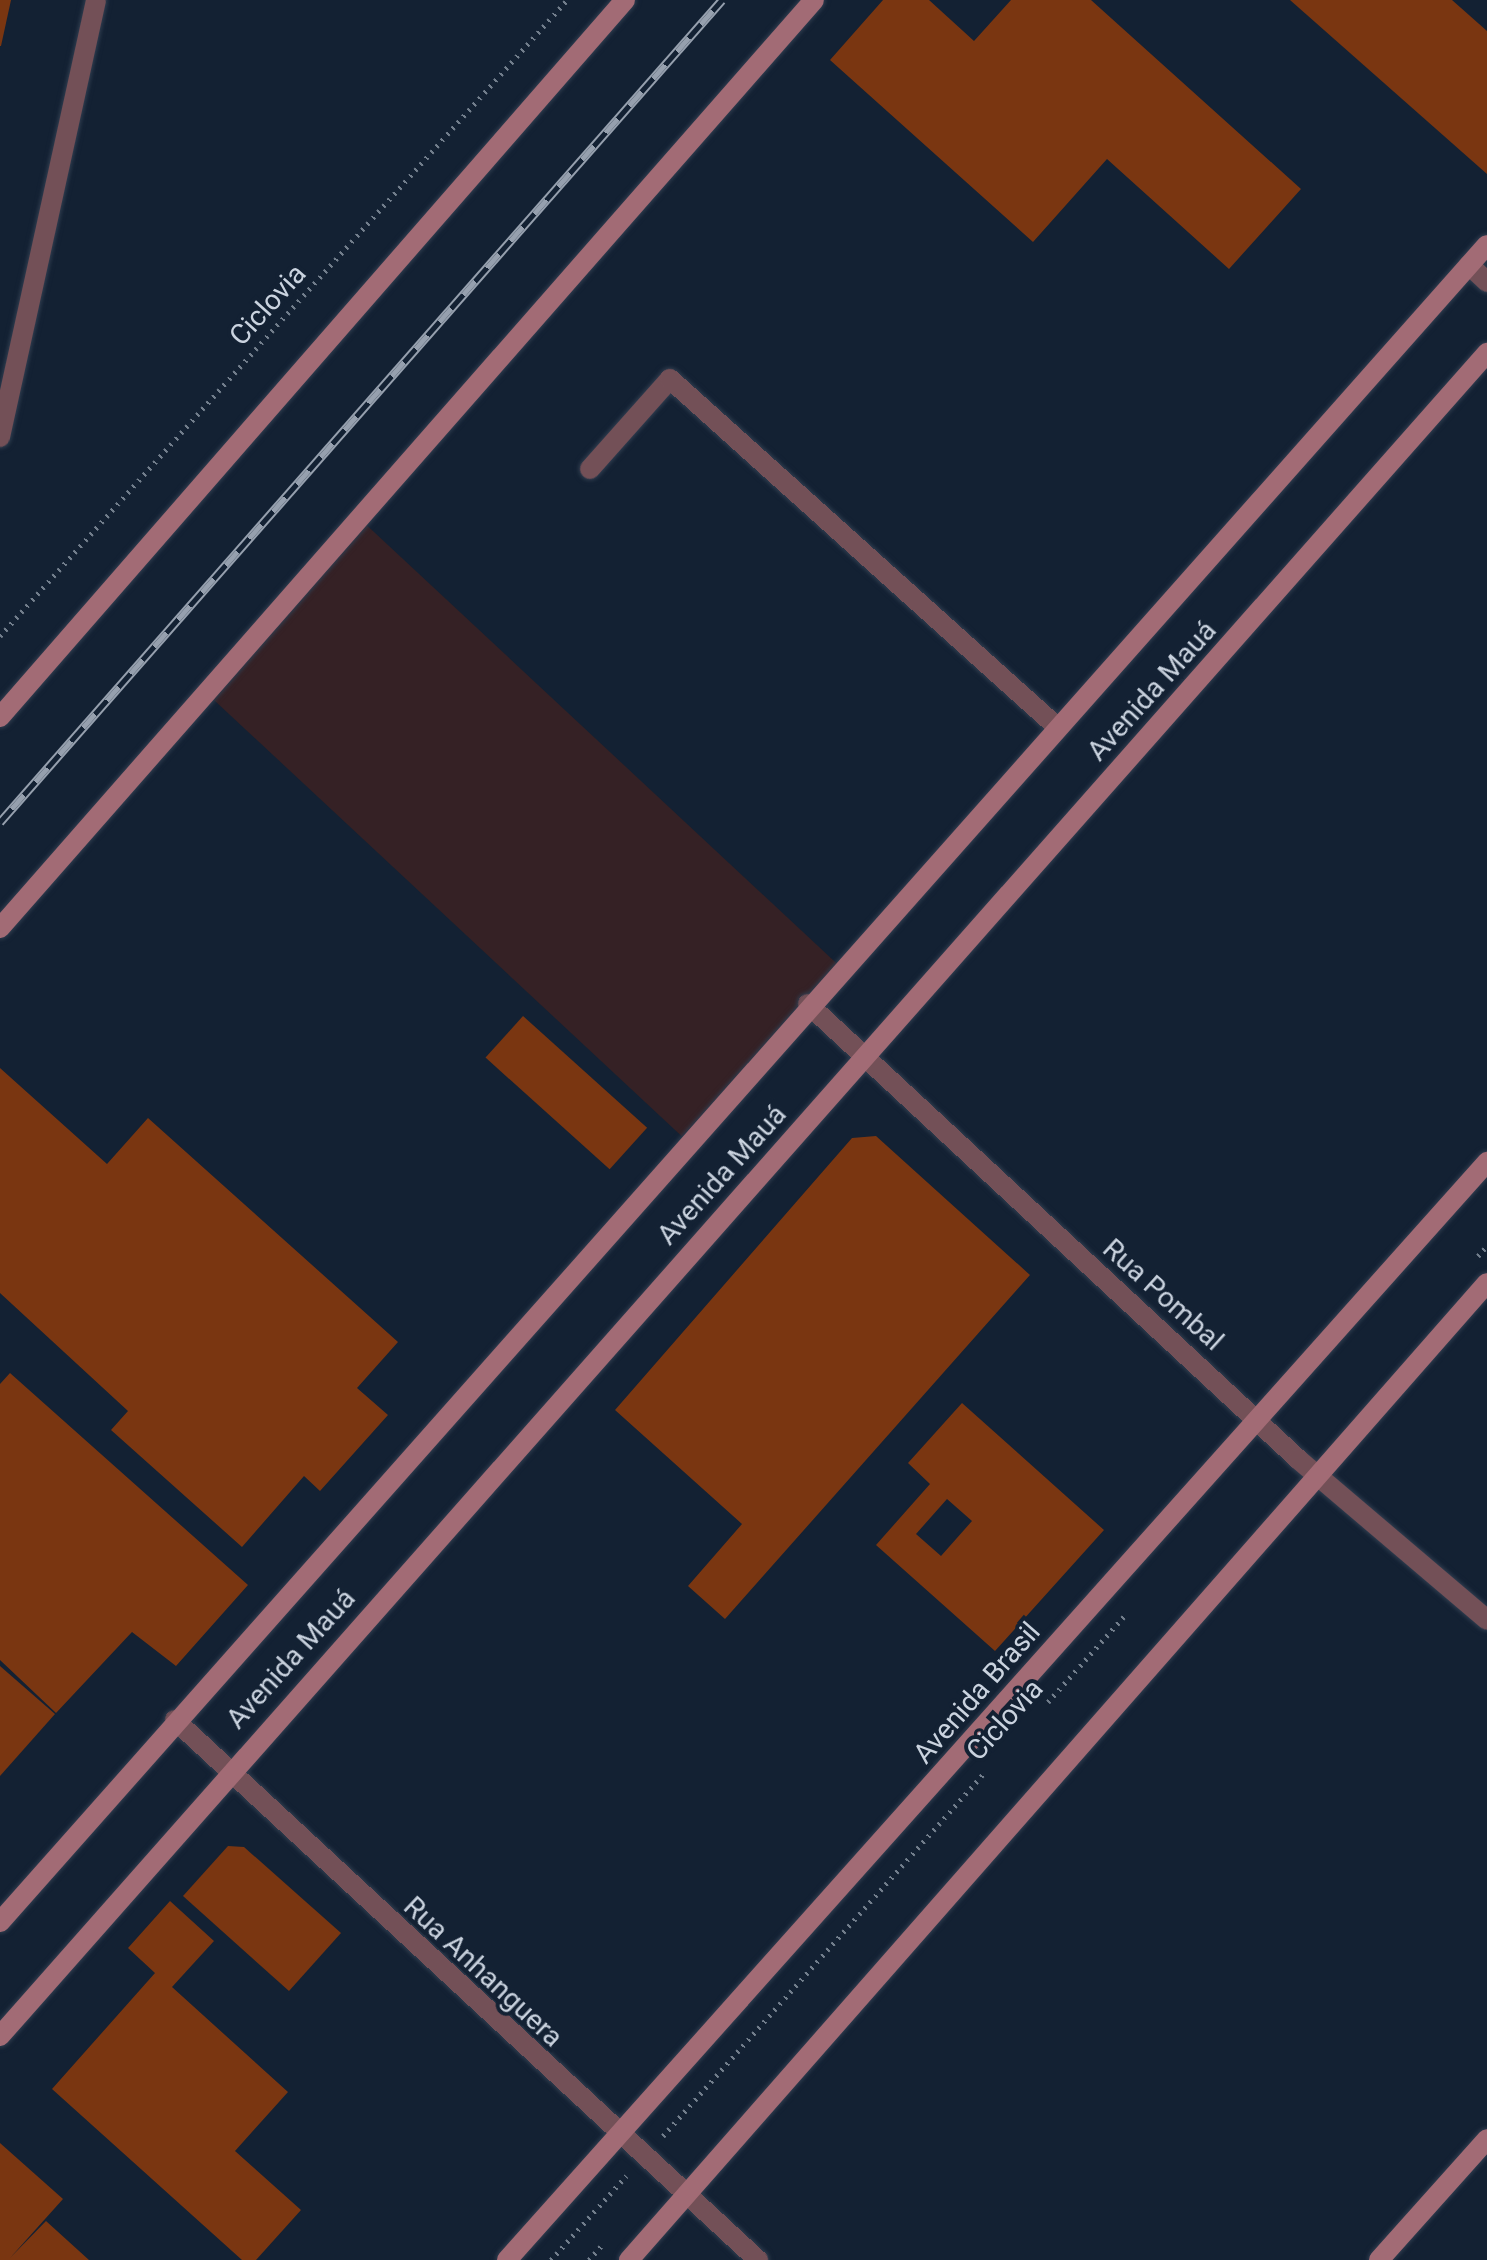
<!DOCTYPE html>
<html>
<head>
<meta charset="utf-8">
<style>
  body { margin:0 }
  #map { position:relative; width:1487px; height:2260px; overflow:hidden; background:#132133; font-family:Roboto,sans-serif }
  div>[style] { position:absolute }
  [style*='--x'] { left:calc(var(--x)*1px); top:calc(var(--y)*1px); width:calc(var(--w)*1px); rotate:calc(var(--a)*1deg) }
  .education>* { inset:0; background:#352125; transform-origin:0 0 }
  .building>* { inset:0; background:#7a3611; transform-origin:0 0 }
  .path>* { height:5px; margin-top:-2.5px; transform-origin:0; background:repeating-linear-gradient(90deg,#727e8c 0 2px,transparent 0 8px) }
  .roads { filter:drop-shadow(0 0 2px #303d4f) drop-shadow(0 0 2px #303d4f) }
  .lane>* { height:20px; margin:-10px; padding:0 10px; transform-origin:10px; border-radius:10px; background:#735057 }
  .street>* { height:20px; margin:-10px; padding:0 10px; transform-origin:10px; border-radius:10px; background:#735057 }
  .secondary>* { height:20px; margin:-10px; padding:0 10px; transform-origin:10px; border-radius:10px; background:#a26b75 }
  .rail>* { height:9px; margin-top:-4.5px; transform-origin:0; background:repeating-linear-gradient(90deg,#132133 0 18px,#96a0ae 0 36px); box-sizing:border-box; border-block:2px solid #96a0ae }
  span { translate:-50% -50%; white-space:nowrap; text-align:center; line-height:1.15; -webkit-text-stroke:8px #132133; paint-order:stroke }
  .street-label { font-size:28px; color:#cad3df }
</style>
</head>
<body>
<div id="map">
  <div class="education">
    <i style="left:359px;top:518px;width:658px;height:232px;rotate:43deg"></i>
  </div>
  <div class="building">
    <i style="clip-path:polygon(0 0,11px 0,1px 46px,0 46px)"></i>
    <i style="clip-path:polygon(883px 0,929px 0,974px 41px,1011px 0,1091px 0,1301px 189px,1229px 269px,1107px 159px,1033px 242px,830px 60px)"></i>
    <i style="clip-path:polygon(1290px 0,1452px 0,1487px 31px,1487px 174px)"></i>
    <i style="left:523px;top:1016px;width:167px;height:56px;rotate:42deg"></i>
    <i style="clip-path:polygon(0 1068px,107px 1164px,148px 1118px,398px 1342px,357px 1388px,388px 1415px,320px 1491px,304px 1476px,242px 1547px,111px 1430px,128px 1411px,0 1293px)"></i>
    <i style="clip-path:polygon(876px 1136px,1030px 1275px,725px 1619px,688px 1586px,742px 1524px,615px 1410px,852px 1138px)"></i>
    <i style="clip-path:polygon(10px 1373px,248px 1585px,176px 1666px,132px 1632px,56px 1713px,0 1660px,0 1384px)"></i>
    <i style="clip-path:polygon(evenodd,962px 1403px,1104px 1530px,995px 1651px,876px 1545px,930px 1484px,908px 1463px,962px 1403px,947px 1499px,972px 1521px,941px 1556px,916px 1534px,947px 1499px)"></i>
    <i style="clip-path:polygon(0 1666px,55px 1714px,0 1776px)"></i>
    <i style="clip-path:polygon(228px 1846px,244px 1847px,341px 1933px,289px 1991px,183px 1896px)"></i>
    <i style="clip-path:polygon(170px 1901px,214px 1941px,172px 1987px,288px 2092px,235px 2151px,301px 2210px,256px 2260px,242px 2260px,52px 2089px,155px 1973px,128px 1948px)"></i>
    <i style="clip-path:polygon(0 2143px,63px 2199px,10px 2258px,46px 2221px,89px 2260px,0 2260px)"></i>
  </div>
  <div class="path">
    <i style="--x:0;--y:636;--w:852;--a:-48.28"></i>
    <i style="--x:1478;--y:1256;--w:13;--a:-48"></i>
    <i style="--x:1048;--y:1702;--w:118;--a:-48.4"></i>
    <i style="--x:663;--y:2136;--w:486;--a:-48.5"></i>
    <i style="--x:551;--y:2260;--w:113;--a:-48.2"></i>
    <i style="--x:589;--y:2260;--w:23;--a:-49"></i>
  </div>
  <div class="roads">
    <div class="lane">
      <i style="--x:0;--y:437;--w:447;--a:-77.6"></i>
      <i style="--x:590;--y:469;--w:120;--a:-48.4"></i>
      <i style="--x:670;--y:379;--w:520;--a:41.96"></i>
    </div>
    <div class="street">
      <i style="--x:1469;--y:265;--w:25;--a:43"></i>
      <i style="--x:808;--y:1004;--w:669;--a:42.88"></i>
      <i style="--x:1298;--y:1459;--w:248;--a:40.4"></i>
      <i style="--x:175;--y:1720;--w:795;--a:42.81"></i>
    </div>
    <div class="secondary">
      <i style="--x:0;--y:717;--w:951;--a:-48.92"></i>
      <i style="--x:0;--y:928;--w:1234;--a:-48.74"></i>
      <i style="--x:0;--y:1922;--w:2241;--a:-48.44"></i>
      <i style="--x:0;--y:2036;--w:2246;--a:-48.54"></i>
      <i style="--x:507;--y:2260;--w:1472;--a:-48.25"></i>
      <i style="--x:629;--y:2260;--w:1300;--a:-48.71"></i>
      <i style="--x:1379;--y:2260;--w:162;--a:-48.2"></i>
    </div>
  </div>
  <div class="rail">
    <i style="--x:0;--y:822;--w:1094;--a:-48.71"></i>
  </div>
  <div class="street-label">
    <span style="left:268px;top:305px;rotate:-48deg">Ciclovia</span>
    <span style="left:1152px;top:691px;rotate:-48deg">Avenida Mauá</span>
    <span style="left:722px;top:1175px;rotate:-48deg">Avenida Mauá</span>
    <span style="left:1163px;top:1295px;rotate:42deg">Rua Pombal</span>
    <span style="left:291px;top:1659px;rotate:-48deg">Avenida Mauá</span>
    <span style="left:977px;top:1693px;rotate:-49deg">Avenida Brasil</span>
    <span style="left:1005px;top:1720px;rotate:-48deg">Ciclovia</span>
    <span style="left:483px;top:1972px;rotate:43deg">Rua Anhanguera</span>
  </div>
</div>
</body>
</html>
